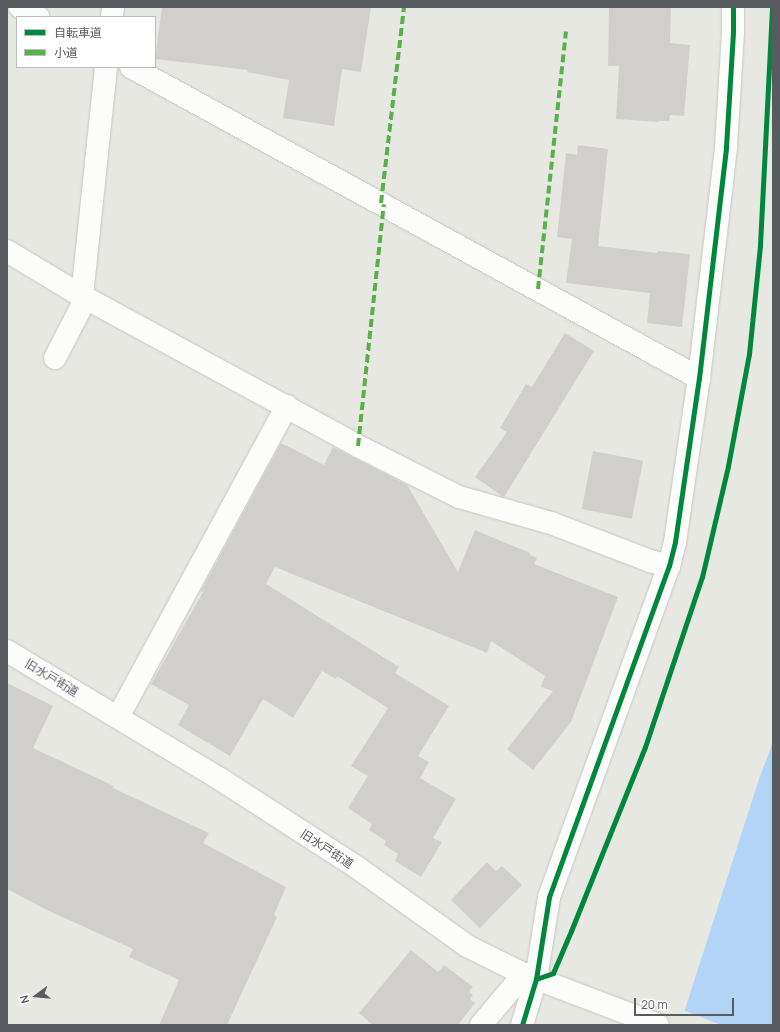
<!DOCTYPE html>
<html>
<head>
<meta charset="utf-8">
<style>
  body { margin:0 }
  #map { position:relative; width:780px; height:1032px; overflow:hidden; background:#e8e8e2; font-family:Manrope,"Noto Sans JP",sans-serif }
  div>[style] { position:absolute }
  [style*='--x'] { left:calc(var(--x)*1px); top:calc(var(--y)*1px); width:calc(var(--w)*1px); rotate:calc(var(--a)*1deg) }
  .water>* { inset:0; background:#b2d4f6 }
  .pier>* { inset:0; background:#e8e8e2 }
  .building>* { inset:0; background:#d0cfcc; transform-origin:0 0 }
  .roads { filter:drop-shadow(0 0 1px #c5c6c4) drop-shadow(0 0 1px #c5c6c4) }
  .minor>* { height:22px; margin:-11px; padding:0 11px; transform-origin:11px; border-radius:11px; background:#fcfcfb }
  .quiet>* { height:4px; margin-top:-2px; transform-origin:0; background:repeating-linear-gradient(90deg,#58b04a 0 8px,transparent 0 12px) }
  .cycleway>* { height:5px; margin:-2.5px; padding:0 2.5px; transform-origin:2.5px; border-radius:2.5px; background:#00873e }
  span { translate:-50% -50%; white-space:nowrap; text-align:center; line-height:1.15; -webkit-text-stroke:3px #fff; paint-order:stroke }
  .street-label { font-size:12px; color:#585b60 }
  .frame { position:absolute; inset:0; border:8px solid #585b60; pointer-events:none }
  .legend { position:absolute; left:16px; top:16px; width:140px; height:52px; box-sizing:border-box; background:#fff; border:1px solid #bcbdbf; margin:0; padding:5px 7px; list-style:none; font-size:12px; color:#585b60 }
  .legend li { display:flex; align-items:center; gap:8px; height:20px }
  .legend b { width:20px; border:1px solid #bcbdbf }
  .north { position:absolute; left:16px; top:976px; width:40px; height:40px; -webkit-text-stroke:3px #fff; paint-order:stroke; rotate:254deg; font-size:11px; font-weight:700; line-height:16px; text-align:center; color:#585b60 }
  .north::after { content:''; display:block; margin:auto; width:14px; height:18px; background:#585b60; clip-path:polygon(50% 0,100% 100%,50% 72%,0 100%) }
  .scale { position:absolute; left:634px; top:998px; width:100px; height:18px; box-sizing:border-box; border:2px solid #585b60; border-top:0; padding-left:5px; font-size:12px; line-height:14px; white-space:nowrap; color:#585b60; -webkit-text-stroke:3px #fff; paint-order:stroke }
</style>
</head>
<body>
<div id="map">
  <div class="water">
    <i style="clip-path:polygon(773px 742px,773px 1025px,680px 1025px,759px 779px)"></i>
  </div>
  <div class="pier">
    <i style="clip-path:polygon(683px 1010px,721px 1025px,678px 1025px)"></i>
  </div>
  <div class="building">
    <i style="clip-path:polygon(162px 7px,371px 7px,361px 72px,342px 69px,334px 126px,283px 118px,289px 80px,247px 72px,248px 70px,155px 59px)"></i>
    <i style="clip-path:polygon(609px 7px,671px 7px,670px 43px,690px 45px,684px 116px,670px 115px,669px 121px,659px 121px,659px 122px,616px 119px,619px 66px,608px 66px)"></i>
    <i style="clip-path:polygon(578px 145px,608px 149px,598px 246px,658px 253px,658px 251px,690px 254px,682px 327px,647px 323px,650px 293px,566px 283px,572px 239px,557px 237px,566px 153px,577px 155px)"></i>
    <i style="clip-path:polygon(565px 333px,594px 351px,504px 497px,502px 496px,475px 477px,507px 432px,500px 428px,526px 384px,532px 387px)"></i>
    <i style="clip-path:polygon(281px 443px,324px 465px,333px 447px,407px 485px,458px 572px,475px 530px,530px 553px,530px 555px,537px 558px,534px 564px,618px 597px,571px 722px,533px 770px,507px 749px,553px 691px,541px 687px,545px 676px,491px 641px,487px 653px,275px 567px,266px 584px,399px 667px,395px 673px,449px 706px,418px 756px,429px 762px,420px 778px,456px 799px,433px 838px,442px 842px,421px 877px,395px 861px,398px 854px,384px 845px,386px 841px,369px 830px,372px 824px,348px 808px,368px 776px,351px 766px,388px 708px,337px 676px,336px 679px,322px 671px,293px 718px,263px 699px,230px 756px,178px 725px,189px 705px,151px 684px,203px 592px,201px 591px)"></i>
    <i style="left:593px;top:451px;width:51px;height:59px;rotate:11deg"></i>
    <i style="clip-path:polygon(7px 683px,53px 706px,33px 748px,114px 786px,113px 788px,209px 833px,203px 843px,286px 887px,274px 915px,277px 917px,227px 1025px,159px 1025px,179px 980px,129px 957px,133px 949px,49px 911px,7px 889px)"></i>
    <i style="clip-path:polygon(487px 862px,496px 871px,502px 866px,522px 885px,480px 928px,451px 900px)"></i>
    <i style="clip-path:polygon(411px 950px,438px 972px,444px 965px,473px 987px,469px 992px,473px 995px,470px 999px,475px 1003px,458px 1025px,373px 1025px,359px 1013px)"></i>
  </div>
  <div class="roads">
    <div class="minor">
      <i style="--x:20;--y:7;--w:21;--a:29"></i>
      <i style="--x:112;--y:17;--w:10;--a:-84"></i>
      <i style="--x:131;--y:67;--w:648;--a:28.7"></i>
      <i style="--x:7;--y:251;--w:87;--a:31"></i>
      <i style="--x:82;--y:296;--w:314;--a:28.5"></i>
      <i style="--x:358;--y:446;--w:113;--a:26.8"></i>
      <i style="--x:459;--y:497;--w:96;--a:15.8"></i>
      <i style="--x:551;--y:523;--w:106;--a:21"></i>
      <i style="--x:650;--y:561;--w:20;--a:15"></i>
      <i style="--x:82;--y:296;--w:230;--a:-84"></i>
      <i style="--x:55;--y:358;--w:68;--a:-62.7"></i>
      <i style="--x:7;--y:651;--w:249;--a:31"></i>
      <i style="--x:220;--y:779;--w:161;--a:32.8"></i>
      <i style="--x:355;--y:866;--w:138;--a:35.5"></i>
      <i style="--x:467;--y:946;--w:64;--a:26.2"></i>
      <i style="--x:524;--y:974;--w:143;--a:20.8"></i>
      <i style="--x:118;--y:717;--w:354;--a:-61.5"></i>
      <i style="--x:481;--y:1025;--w:67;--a:-49.9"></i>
      <i style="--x:522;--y:1025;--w:48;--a:-73.1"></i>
      <i style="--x:536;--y:979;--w:83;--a:-81"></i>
      <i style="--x:549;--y:897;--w:352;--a:-70.1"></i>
      <i style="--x:669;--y:566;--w:25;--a:-76"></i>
      <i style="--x:675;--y:542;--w:166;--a:-81.7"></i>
      <i style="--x:699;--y:378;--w:233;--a:-83.3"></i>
      <i style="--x:726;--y:147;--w:115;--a:-86.5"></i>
      <i style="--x:733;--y:32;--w:25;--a:-90"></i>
    </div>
  </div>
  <div class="quiet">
    <i style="--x:381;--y:203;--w:197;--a:-83.3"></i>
    <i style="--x:538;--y:289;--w:259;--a:-83.8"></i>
    <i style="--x:358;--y:446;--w:243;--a:-83.9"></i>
  </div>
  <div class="cycleway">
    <i style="--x:536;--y:979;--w:18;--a:-19"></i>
    <i style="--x:553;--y:973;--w:46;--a:-66.8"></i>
    <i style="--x:571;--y:931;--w:198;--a:-68.1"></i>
    <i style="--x:645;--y:747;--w:179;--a:-71.5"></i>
    <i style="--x:702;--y:577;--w:114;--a:-76.8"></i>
    <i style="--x:728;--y:466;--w:114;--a:-79.4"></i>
    <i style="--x:749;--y:354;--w:110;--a:-84.2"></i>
    <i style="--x:760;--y:245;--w:238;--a:-87.1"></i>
    <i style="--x:522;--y:1025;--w:48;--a:-73.1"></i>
    <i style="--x:536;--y:979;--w:83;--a:-81"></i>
    <i style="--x:549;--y:897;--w:352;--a:-70.1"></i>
    <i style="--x:669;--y:566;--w:25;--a:-76"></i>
    <i style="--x:675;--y:542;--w:166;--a:-81.7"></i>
    <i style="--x:699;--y:378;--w:233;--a:-83.3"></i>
    <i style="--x:726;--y:147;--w:115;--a:-86.5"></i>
    <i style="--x:733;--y:32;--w:25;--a:-90"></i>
  </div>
  <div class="street-label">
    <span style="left:52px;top:678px;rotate:31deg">旧水戸街道</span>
    <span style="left:327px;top:849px;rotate:33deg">旧水戸街道</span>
  </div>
  <div class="frame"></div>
  <ul class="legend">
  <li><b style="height:5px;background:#00873e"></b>自転車道</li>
  <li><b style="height:5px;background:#58b04a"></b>小道</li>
  </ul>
  <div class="north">N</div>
  <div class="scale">20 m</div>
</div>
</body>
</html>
